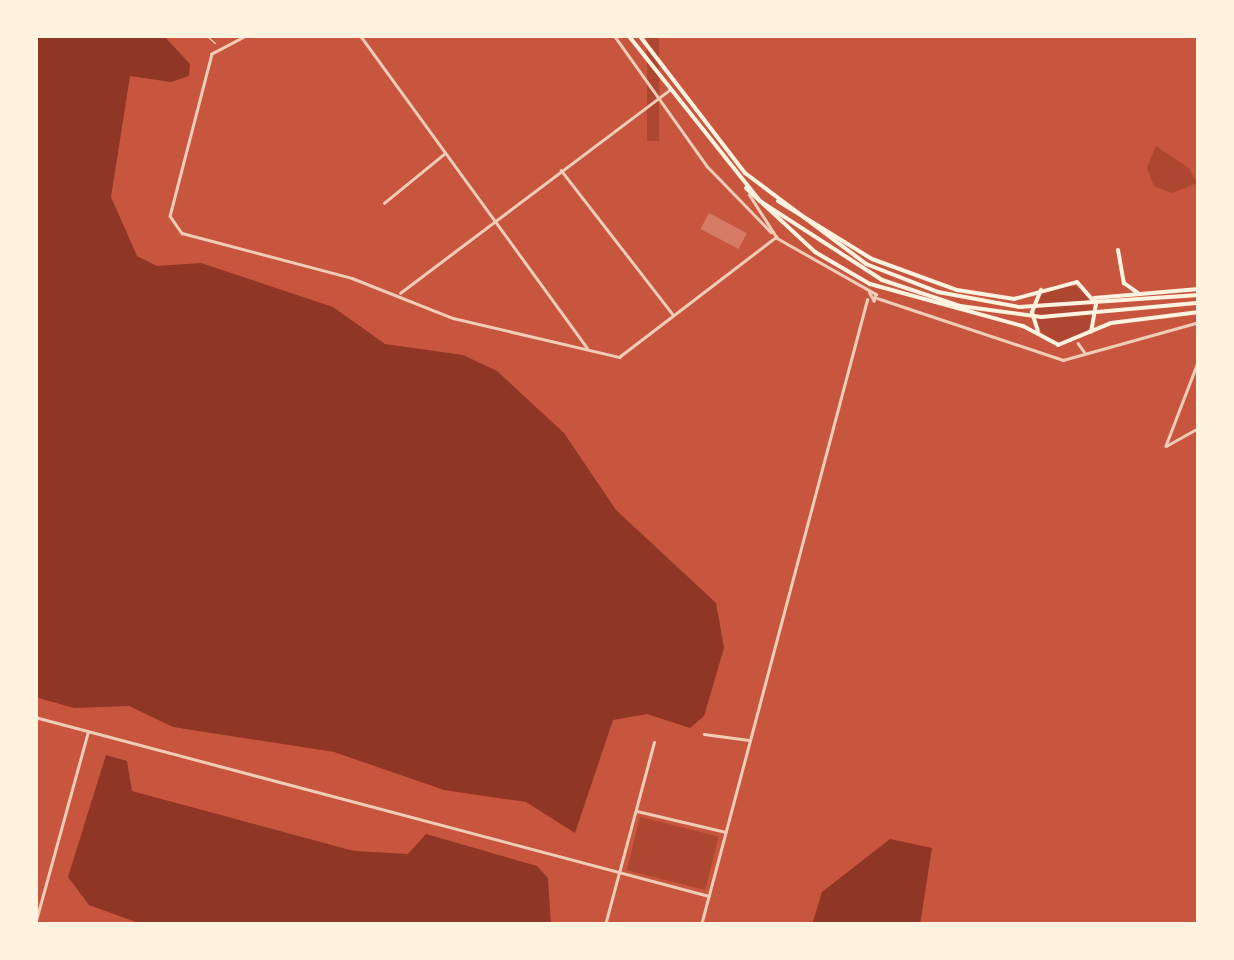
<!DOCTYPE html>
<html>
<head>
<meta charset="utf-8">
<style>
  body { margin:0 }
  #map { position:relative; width:1234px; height:960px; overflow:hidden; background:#c8553d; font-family:"Fira Sans",sans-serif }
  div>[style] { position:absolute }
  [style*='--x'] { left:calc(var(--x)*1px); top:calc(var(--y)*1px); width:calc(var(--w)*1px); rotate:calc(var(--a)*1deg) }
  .green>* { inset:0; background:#ae4732; transform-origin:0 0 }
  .round { border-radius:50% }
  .water>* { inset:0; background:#8f3625 }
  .building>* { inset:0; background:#d67c66; transform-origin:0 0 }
  .path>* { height:1px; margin:-0.5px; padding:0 0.5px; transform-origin:0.5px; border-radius:0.5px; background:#fff3e0 }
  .minor>* { height:2.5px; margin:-1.25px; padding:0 1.25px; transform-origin:1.25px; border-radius:1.25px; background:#f1ccb7 }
  .tertiary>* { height:2.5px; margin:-1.25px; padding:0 1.25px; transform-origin:1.25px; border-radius:1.25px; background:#f1ccb7 }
  .trunk>* { height:4px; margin:-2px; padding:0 2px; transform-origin:2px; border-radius:2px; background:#fff3e0 }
  span { translate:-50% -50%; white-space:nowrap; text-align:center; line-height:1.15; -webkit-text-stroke:9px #fff3e0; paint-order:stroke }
  .frame { position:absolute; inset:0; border:38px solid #fff3e0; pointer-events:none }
</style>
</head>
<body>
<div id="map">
  <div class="green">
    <i style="left:647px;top:35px;width:12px;height:106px"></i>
    <i style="clip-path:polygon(1156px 146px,1189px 168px,1197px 183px,1172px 193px,1154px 186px,1147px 168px)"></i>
    <i class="round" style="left:1035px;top:284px;width:58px;height:58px"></i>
    <i style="left:640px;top:817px;width:81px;height:55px;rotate:14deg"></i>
  </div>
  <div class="water">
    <i style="clip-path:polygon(35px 35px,163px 35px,190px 64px,189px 76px,171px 82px,130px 76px,111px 197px,137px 256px,157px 266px,201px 263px,333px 307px,385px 344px,463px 355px,497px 371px,564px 433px,616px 510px,716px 603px,724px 648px,704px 716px,690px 728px,647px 714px,613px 720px,575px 833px,526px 802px,444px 790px,334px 752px,173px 727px,129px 706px,74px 708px,35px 697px)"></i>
    <i style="clip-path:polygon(106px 755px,127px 761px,132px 791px,354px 851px,408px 854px,426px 834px,537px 866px,548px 878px,551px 925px,144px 925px,89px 905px,68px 877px)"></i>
    <i style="clip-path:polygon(890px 839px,932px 848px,920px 925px,812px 925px,822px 892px)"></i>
  </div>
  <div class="building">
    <i style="left:709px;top:213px;width:43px;height:18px;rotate:28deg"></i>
  </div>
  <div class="path">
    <i style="--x:206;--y:35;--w:12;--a:42"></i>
  </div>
  <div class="minor">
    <i style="--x:248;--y:35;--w:41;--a:152.2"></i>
    <i style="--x:212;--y:54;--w:167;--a:104.5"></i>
    <i style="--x:170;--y:216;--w:21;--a:55"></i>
    <i style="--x:182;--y:233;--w:176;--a:14.8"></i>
    <i style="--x:352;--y:278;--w:109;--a:21.6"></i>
    <i style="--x:453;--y:318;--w:171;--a:13.2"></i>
    <i style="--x:619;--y:357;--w:198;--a:-37.4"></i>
    <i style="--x:776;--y:237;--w:50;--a:-122.7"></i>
    <i style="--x:360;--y:35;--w:386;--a:54"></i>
    <i style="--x:614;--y:35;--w:161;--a:54.6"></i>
    <i style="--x:707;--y:166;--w:92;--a:45.9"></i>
    <i style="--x:561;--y:170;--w:181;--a:52.2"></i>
    <i style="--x:384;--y:203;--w:77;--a:-39.2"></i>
    <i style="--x:777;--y:238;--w:114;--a:29.5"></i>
    <i style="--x:876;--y:294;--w:7;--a:106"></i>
    <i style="--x:874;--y:301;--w:9;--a:-122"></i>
    <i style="--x:400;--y:293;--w:337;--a:-37"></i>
    <i style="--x:877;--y:298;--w:196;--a:18.4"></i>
    <i style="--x:1063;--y:360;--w:141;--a:-15.6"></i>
    <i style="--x:1198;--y:324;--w:26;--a:88"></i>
    <i style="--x:1078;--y:343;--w:12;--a:55"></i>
    <i style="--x:1199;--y:360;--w:92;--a:111"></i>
    <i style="--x:1166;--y:446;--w:38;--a:-29"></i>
    <i style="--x:35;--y:717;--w:697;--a:14.87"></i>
    <i style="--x:704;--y:734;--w:45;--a:7.6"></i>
    <i style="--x:637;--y:811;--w:91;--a:13.3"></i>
    <i style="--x:35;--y:924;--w:199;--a:-74.6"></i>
    <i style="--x:605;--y:925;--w:189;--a:-75"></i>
  </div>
  <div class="tertiary">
    <i style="--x:701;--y:925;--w:647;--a:-75.13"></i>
  </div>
  <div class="trunk">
    <i style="--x:628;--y:35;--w:212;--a:51.5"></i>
    <i style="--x:760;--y:201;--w:145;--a:32.9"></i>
    <i style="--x:882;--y:280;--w:82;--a:18.4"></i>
    <i style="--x:960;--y:306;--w:82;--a:7.7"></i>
    <i style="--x:1041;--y:317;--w:159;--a:-5.1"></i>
    <i style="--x:639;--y:35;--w:174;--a:52.5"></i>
    <i style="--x:745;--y:173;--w:151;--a:36.9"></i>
    <i style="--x:866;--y:264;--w:77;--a:21.3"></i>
    <i style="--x:938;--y:292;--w:82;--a:10.5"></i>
    <i style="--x:1019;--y:307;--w:180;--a:-3.8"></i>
    <i style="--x:746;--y:188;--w:94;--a:42.8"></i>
    <i style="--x:815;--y:252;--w:64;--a:30.2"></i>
    <i style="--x:870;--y:284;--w:159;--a:15.4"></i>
    <i style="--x:1023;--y:326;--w:40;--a:28"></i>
    <i style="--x:1058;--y:345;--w:57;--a:-22.5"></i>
    <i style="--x:1111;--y:323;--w:89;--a:-7.1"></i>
    <i style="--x:778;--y:201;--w:110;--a:31.7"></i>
    <i style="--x:872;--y:259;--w:90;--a:20"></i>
    <i style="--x:957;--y:290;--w:58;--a:9"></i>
    <i style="--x:1014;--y:299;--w:65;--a:-15.1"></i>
    <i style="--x:1077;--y:282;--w:29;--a:49"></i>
    <i style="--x:1096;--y:304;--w:28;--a:100"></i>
    <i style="--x:1118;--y:250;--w:34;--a:80"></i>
    <i style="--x:1124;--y:283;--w:17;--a:36"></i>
    <i style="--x:1094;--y:298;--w:105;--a:-4.9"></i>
    <i style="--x:1038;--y:331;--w:20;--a:-108"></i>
    <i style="--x:1032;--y:312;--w:24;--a:-68"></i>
  </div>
  <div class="frame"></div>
</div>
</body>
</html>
